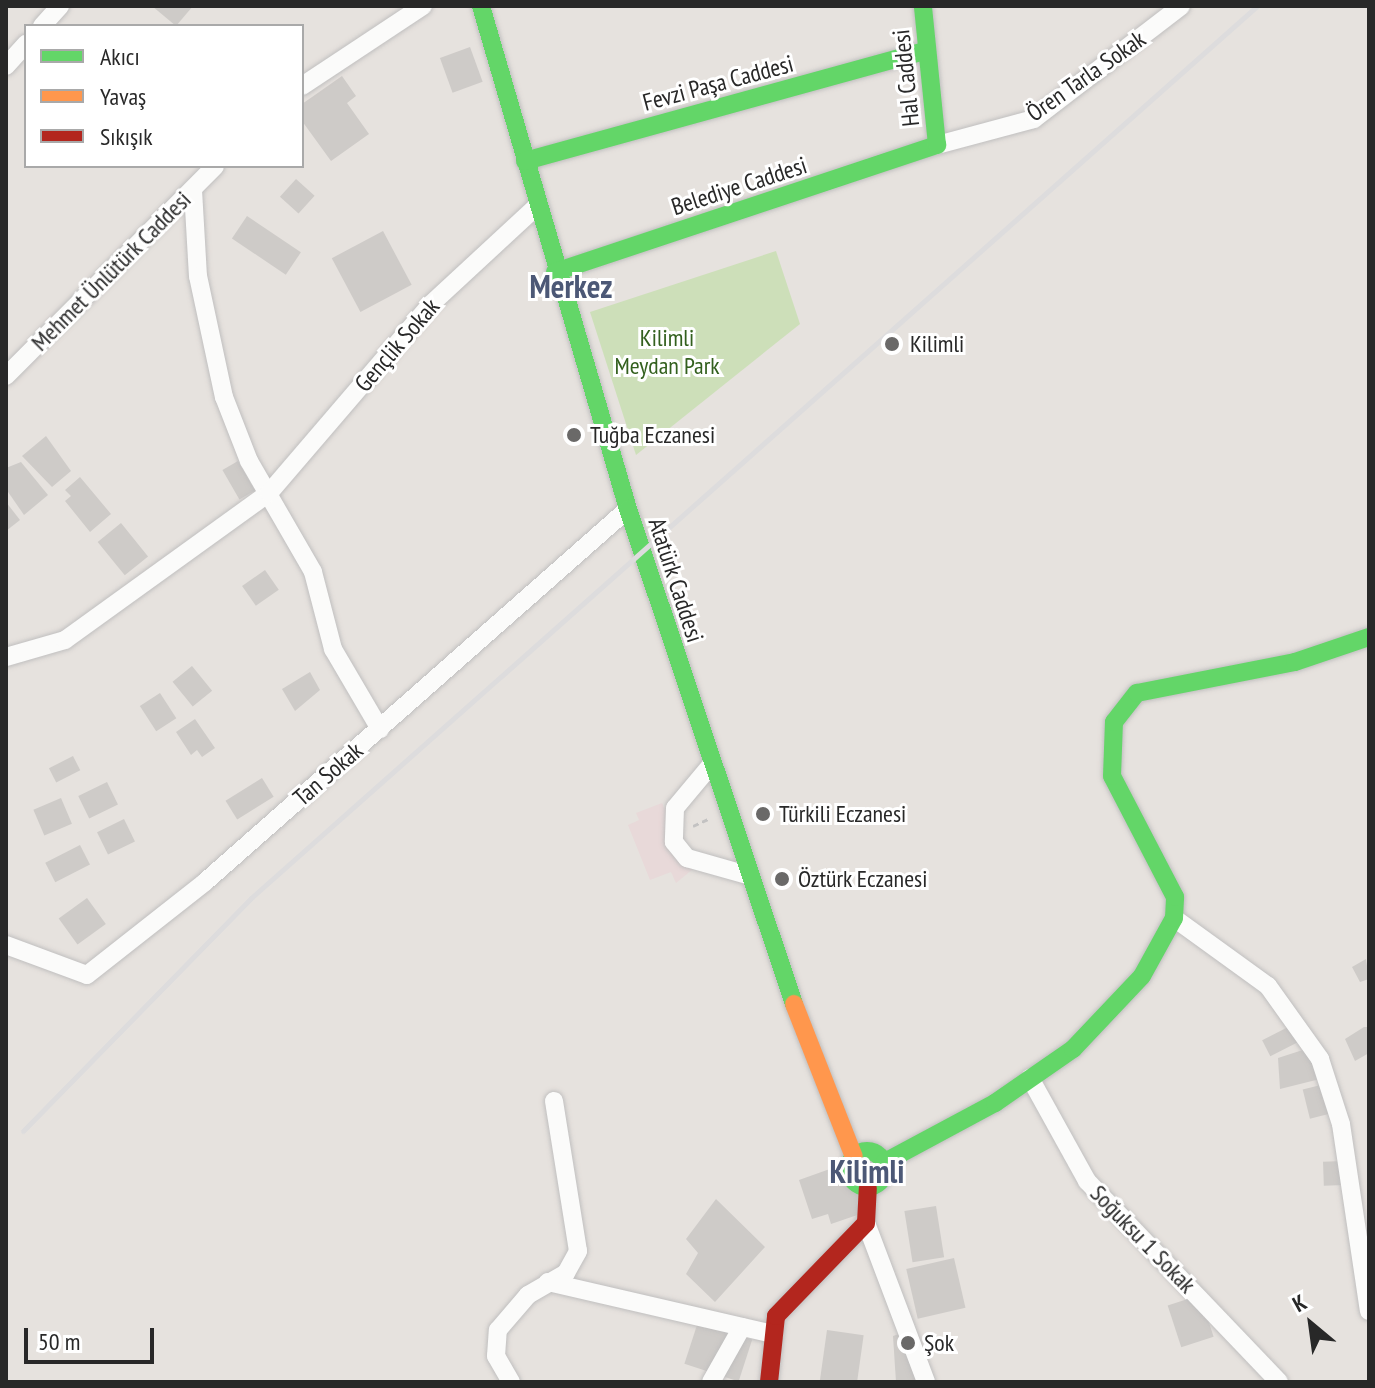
<!DOCTYPE html>
<html>
<head>
<meta charset="utf-8">
<style>
  body { margin:0 }
  #map { position:relative; width:1375px; height:1388px; overflow:hidden; background:#e6e2de; font-family:"PT Sans Narrow",sans-serif }
  div>[style] { position:absolute }
  [style*='--x'] { left:calc(var(--x)*1px); top:calc(var(--y)*1px); width:calc(var(--w)*1px); rotate:calc(var(--a)*1deg) }
  .medical>* { inset:0; background:#e8d9d9 }
  .green>* { inset:0; background:#cddfb9 }
  .building>* { inset:0; background:#cecbc8; transform-origin:0 0 }
  .path>* { height:3px; margin-top:-1.5px; transform-origin:0; background:repeating-linear-gradient(90deg,#c3c2c2 0 6px,transparent 0 10px) }
  .roads { filter:drop-shadow(0 0 2px #c0bfbf) drop-shadow(0 0 2px #c0bfbf) }
  .street>* { height:18px; margin:-9px; padding:0 9px; transform-origin:9px; border-radius:9px; background:#fbfbfa }
  .fast>* { height:18px; margin:-9px; padding:0 9px; transform-origin:9px; border-radius:9px; background:#63d668 }
  .fast>.ring { margin:-9px; padding:0; box-sizing:content-box; background:none; border:18px solid #63d668; border-radius:50% }
  .slow>* { height:18px; margin:-9px; padding:0 9px; transform-origin:9px; border-radius:9px; background:#ff974d }
  .jam>* { height:18px; margin:-9px; padding:0 9px; transform-origin:9px; border-radius:9px; background:#b3261e }
  .rail>* { height:5px; margin:-2.5px; padding:0 2.5px; transform-origin:2.5px; border-radius:2.5px; background:#dddcdd }
  .dots>* { width:22px; height:22px; translate:-50% -50%; box-sizing:border-box; border:4px solid #fff; border-radius:50% }
  span { translate:-50% -50%; white-space:nowrap; text-align:center; line-height:1.15; -webkit-text-stroke:6px #fff; paint-order:stroke }
  .street-label { font-size:24px; color:#282828 }
  .park-label { font-size:24px; color:#33601e }
  .poi-label { font-size:24px; color:#282828 }
  .left { translate:0 -50%; text-align:left }
  .district-label { font-size:32px; color:#4c5876; font-weight:700 }
  .frame { position:absolute; inset:0; border:8px solid #282828; pointer-events:none }
  .legend { position:absolute; left:24px; top:24px; width:280px; height:144px; box-sizing:border-box; background:#fff; border:2px solid #a9a9a9; margin:0; padding:10px 14px; list-style:none; font-size:24px; color:#282828 }
  .legend li { display:flex; align-items:center; gap:16px; height:40px }
  .legend b { width:40px; border:2px solid #a9a9a9 }
  .north { position:absolute; left:1271px; top:1284px; width:80px; height:80px; -webkit-text-stroke:6px #fff; paint-order:stroke; rotate:331deg; font-size:22px; font-weight:700; line-height:32px; text-align:center; color:#282828 }
  .north::after { content:''; display:block; margin:auto; width:28px; height:36px; background:#282828; clip-path:polygon(50% 0,100% 100%,50% 72%,0 100%) }
  .scale { position:absolute; left:24px; top:1328px; width:130px; height:36px; box-sizing:border-box; border:4px solid #282828; border-top:0; padding-left:10px; font-size:24px; line-height:28px; white-space:nowrap; color:#282828; -webkit-text-stroke:6px #fff; paint-order:stroke }
</style>
</head>
<body>
<div id="map">
  <div class="medical">
    <i style="clip-path:polygon(662px 803px,693px 869px,676px 883px,671px 872px,650px 880px,628px 825px,639px 820px,636px 813px)"></i>
  </div>
  <div class="green">
    <i style="clip-path:polygon(776px 251px,800px 324px,636px 455px,590px 312px)"></i>
  </div>
  <div class="building">
    <i style="clip-path:polygon(152px 6px,193px 6px,176px 26px)"></i>
    <i style="left:470px;top:47px;width:37px;height:32px;rotate:70deg"></i>
    <i style="clip-path:polygon(342px 76px,356px 96px,347px 103px,369px 134px,331px 161px,302px 121px,302px 104px)"></i>
    <i style="left:296px;top:179px;width:25px;height:24px;rotate:42deg"></i>
    <i style="left:247px;top:216px;width:65px;height:27px;rotate:34deg"></i>
    <i style="left:383px;top:231px;width:61px;height:58px;rotate:62deg"></i>
    <i style="clip-path:polygon(46px 436px,71px 471px,52px 487px,22px 456px)"></i>
    <i style="left:238px;top:461px;width:34px;height:18px;rotate:60deg"></i>
    <i style="clip-path:polygon(21px 462px,48px 495px,24px 515px,6px 489px,6px 468px)"></i>
    <i style="clip-path:polygon(80px 477px,111px 514px,90px 532px,65px 501px,71px 496px,65px 490px)"></i>
    <i style="clip-path:polygon(6px 502px,20px 520px,6px 531px)"></i>
    <i style="left:121px;top:523px;width:43px;height:30px;rotate:51deg"></i>
    <i style="left:265px;top:570px;width:24px;height:28px;rotate:55deg"></i>
    <i style="left:192px;top:666px;width:32px;height:25px;rotate:51deg"></i>
    <i style="clip-path:polygon(310px 672px,320px 690px,295px 711px,282px 689px)"></i>
    <i style="left:160px;top:693px;width:30px;height:24px;rotate:57deg"></i>
    <i style="clip-path:polygon(195px 719px,215px 748px,202px 757px,197px 750px,191px 755px,176px 732px)"></i>
    <i style="left:73px;top:756px;width:16px;height:27px;rotate:63deg"></i>
    <i style="left:262px;top:778px;width:22px;height:43px;rotate:58deg"></i>
    <i style="left:107px;top:782px;width:25px;height:32px;rotate:64deg"></i>
    <i style="left:61px;top:798px;width:28px;height:30px;rotate:67deg"></i>
    <i style="left:124px;top:819px;width:25px;height:30px;rotate:64deg"></i>
    <i style="left:80px;top:845px;width:22px;height:39px;rotate:63deg"></i>
    <i style="left:87px;top:898px;width:32px;height:35px;rotate:54deg"></i>
    <i style="clip-path:polygon(1366px 959px,1369px 979px,1360px 982px,1352px 967px)"></i>
    <i style="left:1296px;top:1023px;width:18px;height:38px;rotate:63deg"></i>
    <i style="clip-path:polygon(1364px 1027px,1369px 1027px,1369px 1053px,1355px 1061px,1345px 1039px)"></i>
    <i style="clip-path:polygon(1312px 1047px,1324px 1078px,1280px 1089px,1278px 1058px)"></i>
    <i style="left:1325px;top:1084px;width:30px;height:23px;rotate:76deg"></i>
    <i style="clip-path:polygon(855px 1160px,872px 1210px,831px 1224px,828px 1214px,812px 1219px,799px 1180px)"></i>
    <i style="left:1344px;top:1161px;width:24px;height:21px;rotate:88deg"></i>
    <i style="clip-path:polygon(716px 1199px,765px 1247px,715px 1302px,686px 1274px,698px 1253px,686px 1239px)"></i>
    <i style="left:936px;top:1206px;width:52px;height:32px;rotate:81deg"></i>
    <i style="left:954px;top:1258px;width:51px;height:49px;rotate:77deg"></i>
    <i style="left:1200px;top:1295px;width:44px;height:34px;rotate:72deg"></i>
    <i style="left:698px;top:1322px;width:57px;height:44px;rotate:18deg"></i>
    <i style="clip-path:polygon(914px 1329px,933px 1382px,896px 1382px,893px 1336px)"></i>
    <i style="left:827px;top:1330px;width:37px;height:52px;rotate:8deg"></i>
  </div>
  <div class="path">
    <i style="--x:693;--y:826;--w:17;--a:-25"></i>
  </div>
  <div class="roads">
    <div class="street">
      <i style="--x:42;--y:26;--w:27;--a:-48"></i>
      <i style="--x:6;--y:66;--w:30;--a:-48"></i>
      <i style="--x:302;--y:86;--w:145;--a:-33.5"></i>
      <i style="--x:937;--y:145;--w:100;--a:-15"></i>
      <i style="--x:1034;--y:119;--w:185;--a:-37.5"></i>
      <i style="--x:193;--y:190;--w:86;--a:86.7"></i>
      <i style="--x:198;--y:276;--w:124;--a:77.9"></i>
      <i style="--x:224;--y:397;--w:69;--a:68.7"></i>
      <i style="--x:249;--y:461;--w:128;--a:60"></i>
      <i style="--x:313;--y:572;--w:80;--a:75.4"></i>
      <i style="--x:333;--y:649;--w:93;--a:59.6"></i>
      <i style="--x:6;--y:376;--w:296;--a:-45.1"></i>
      <i style="--x:6;--y:657;--w:61;--a:-16.1"></i>
      <i style="--x:65;--y:640;--w:251;--a:-35.8"></i>
      <i style="--x:269;--y:493;--w:248;--a:-49.4"></i>
      <i style="--x:430;--y:305;--w:144;--a:-42.8"></i>
      <i style="--x:711;--y:765;--w:56;--a:129.9"></i>
      <i style="--x:675;--y:808;--w:34;--a:92"></i>
      <i style="--x:674;--y:842;--w:21;--a:51"></i>
      <i style="--x:687;--y:858;--w:62;--a:15.8"></i>
      <i style="--x:1174;--y:918;--w:116;--a:35.9"></i>
      <i style="--x:1268;--y:986;--w:90;--a:54.5"></i>
      <i style="--x:1320;--y:1059;--w:68;--a:72.1"></i>
      <i style="--x:1341;--y:1124;--w:189;--a:81.5"></i>
      <i style="--x:6;--y:945;--w:86;--a:20.3"></i>
      <i style="--x:87;--y:975;--w:150;--a:-38.2"></i>
      <i style="--x:205;--y:882;--w:564;--a:-41.41"></i>
      <i style="--x:1030;--y:1078;--w:118;--a:61"></i>
      <i style="--x:1087;--y:1181;--w:278;--a:46.3"></i>
      <i style="--x:866;--y:1223;--w:170;--a:69.3"></i>
      <i style="--x:548;--y:1282;--w:232;--a:13"></i>
      <i style="--x:511;--y:1382;--w:30;--a:-120"></i>
      <i style="--x:496;--y:1356;--w:26;--a:-86"></i>
      <i style="--x:498;--y:1330;--w:46;--a:-49.4"></i>
      <i style="--x:528;--y:1295;--w:44;--a:-30.1"></i>
      <i style="--x:566;--y:1273;--w:25;--a:-61"></i>
      <i style="--x:578;--y:1251;--w:152;--a:-99.1"></i>
      <i style="--x:711;--y:1382;--w:63;--a:-60.6"></i>
    </div>
    <div class="fast">
      <i style="--x:481;--y:6;--w:524;--a:73.71"></i>
      <i style="--x:628;--y:509;--w:522;--a:71.46"></i>
      <i style="--x:525;--y:161;--w:413;--a:-15.4"></i>
      <i style="--x:555;--y:272;--w:403;--a:-18.4"></i>
      <i style="--x:937;--y:145;--w:140;--a:-95.8"></i>
      <i class="ring" style="left:849px;top:1151px;width:18px;height:18px"></i>
      <i style="--x:885;--y:1162;--w:125;--a:-28.2"></i>
      <i style="--x:995;--y:1103;--w:95;--a:-34.7"></i>
      <i style="--x:1073;--y:1049;--w:100;--a:-46.6"></i>
      <i style="--x:1142;--y:976;--w:66;--a:-61.1"></i>
      <i style="--x:1174;--y:918;--w:21;--a:-87"></i>
      <i style="--x:1175;--y:897;--w:136;--a:-117.5"></i>
      <i style="--x:1112;--y:776;--w:54;--a:-87.9"></i>
      <i style="--x:1114;--y:722;--w:37;--a:-52"></i>
      <i style="--x:1137;--y:693;--w:161;--a:-11.1"></i>
      <i style="--x:1295;--y:662;--w:78;--a:-18.7"></i>
    </div>
    <div class="slow">
      <i style="--x:794;--y:1004;--w:164;--a:68.6"></i>
    </div>
    <div class="jam">
      <i style="--x:769;--y:1382;--w:66;--a:-83.9"></i>
      <i style="--x:776;--y:1316;--w:129;--a:-45.9"></i>
      <i style="--x:866;--y:1223;--w:35;--a:-87"></i>
    </div>
  </div>
  <div class="rail">
    <i style="--x:23;--y:1131;--w:326;--a:-45.6"></i>
    <i style="--x:251;--y:898;--w:1345;--a:-41.56"></i>
  </div>
  <div class="dots">
    <i style="left:892px;top:344px;background:#6a6968"></i>
    <i style="left:574px;top:435px;background:#6a6968"></i>
    <i style="left:763px;top:814px;background:#6a6968"></i>
    <i style="left:782px;top:879px;background:#6a6968"></i>
    <i style="left:908px;top:1343px;background:#6a6968"></i>
  </div>
  <div class="street-label">
    <span style="left:1086px;top:76px;rotate:-35deg">Ören Tarla Sokak</span>
    <span style="left:906px;top:78px;rotate:-96deg">Hal Caddesi</span>
    <span style="left:718px;top:83px;rotate:-15deg">Fevzi Paşa Caddesi</span>
    <span style="left:739px;top:186px;rotate:-18deg">Belediye Caddesi</span>
    <span style="left:111px;top:271px;rotate:-45deg">Mehmet Ünlütürk Caddesi</span>
    <span style="left:397px;top:345px;rotate:-49deg">Gençlik Sokak</span>
    <span style="left:676px;top:580px;rotate:72deg">Atatürk Caddesi</span>
    <span style="left:328px;top:774px;rotate:-41deg">Tan Sokak</span>
    <span style="left:1143px;top:1239px;rotate:46deg">Soğuksu 1 Sokak</span>
  </div>
  <div class="park-label">
    <span style="left:667px;top:352px">Kilimli<br>Meydan Park</span>
  </div>
  <div class="poi-label">
    <span class="left" style="left:910px;top:344px">Kilimli</span>
    <span class="left" style="left:590px;top:435px">Tuğba Eczanesi</span>
    <span class="left" style="left:779px;top:814px">Türkili Eczanesi</span>
    <span class="left" style="left:798px;top:879px">Öztürk Eczanesi</span>
    <span class="left" style="left:924px;top:1343px">Şok</span>
  </div>
  <div class="district-label">
    <span style="left:571px;top:286px">Merkez</span>
    <span style="left:867px;top:1171px">Kilimli</span>
  </div>
  <div class="frame"></div>
  <ul class="legend">
  <li><b style="height:10px;background:#63d668"></b>Akıcı</li>
  <li><b style="height:10px;background:#ff974d"></b>Yavaş</li>
  <li><b style="height:10px;background:#b3261e"></b>Sıkışık</li>
  </ul>
  <div class="north">K</div>
  <div class="scale">50 m</div>
</div>
</body>
</html>
